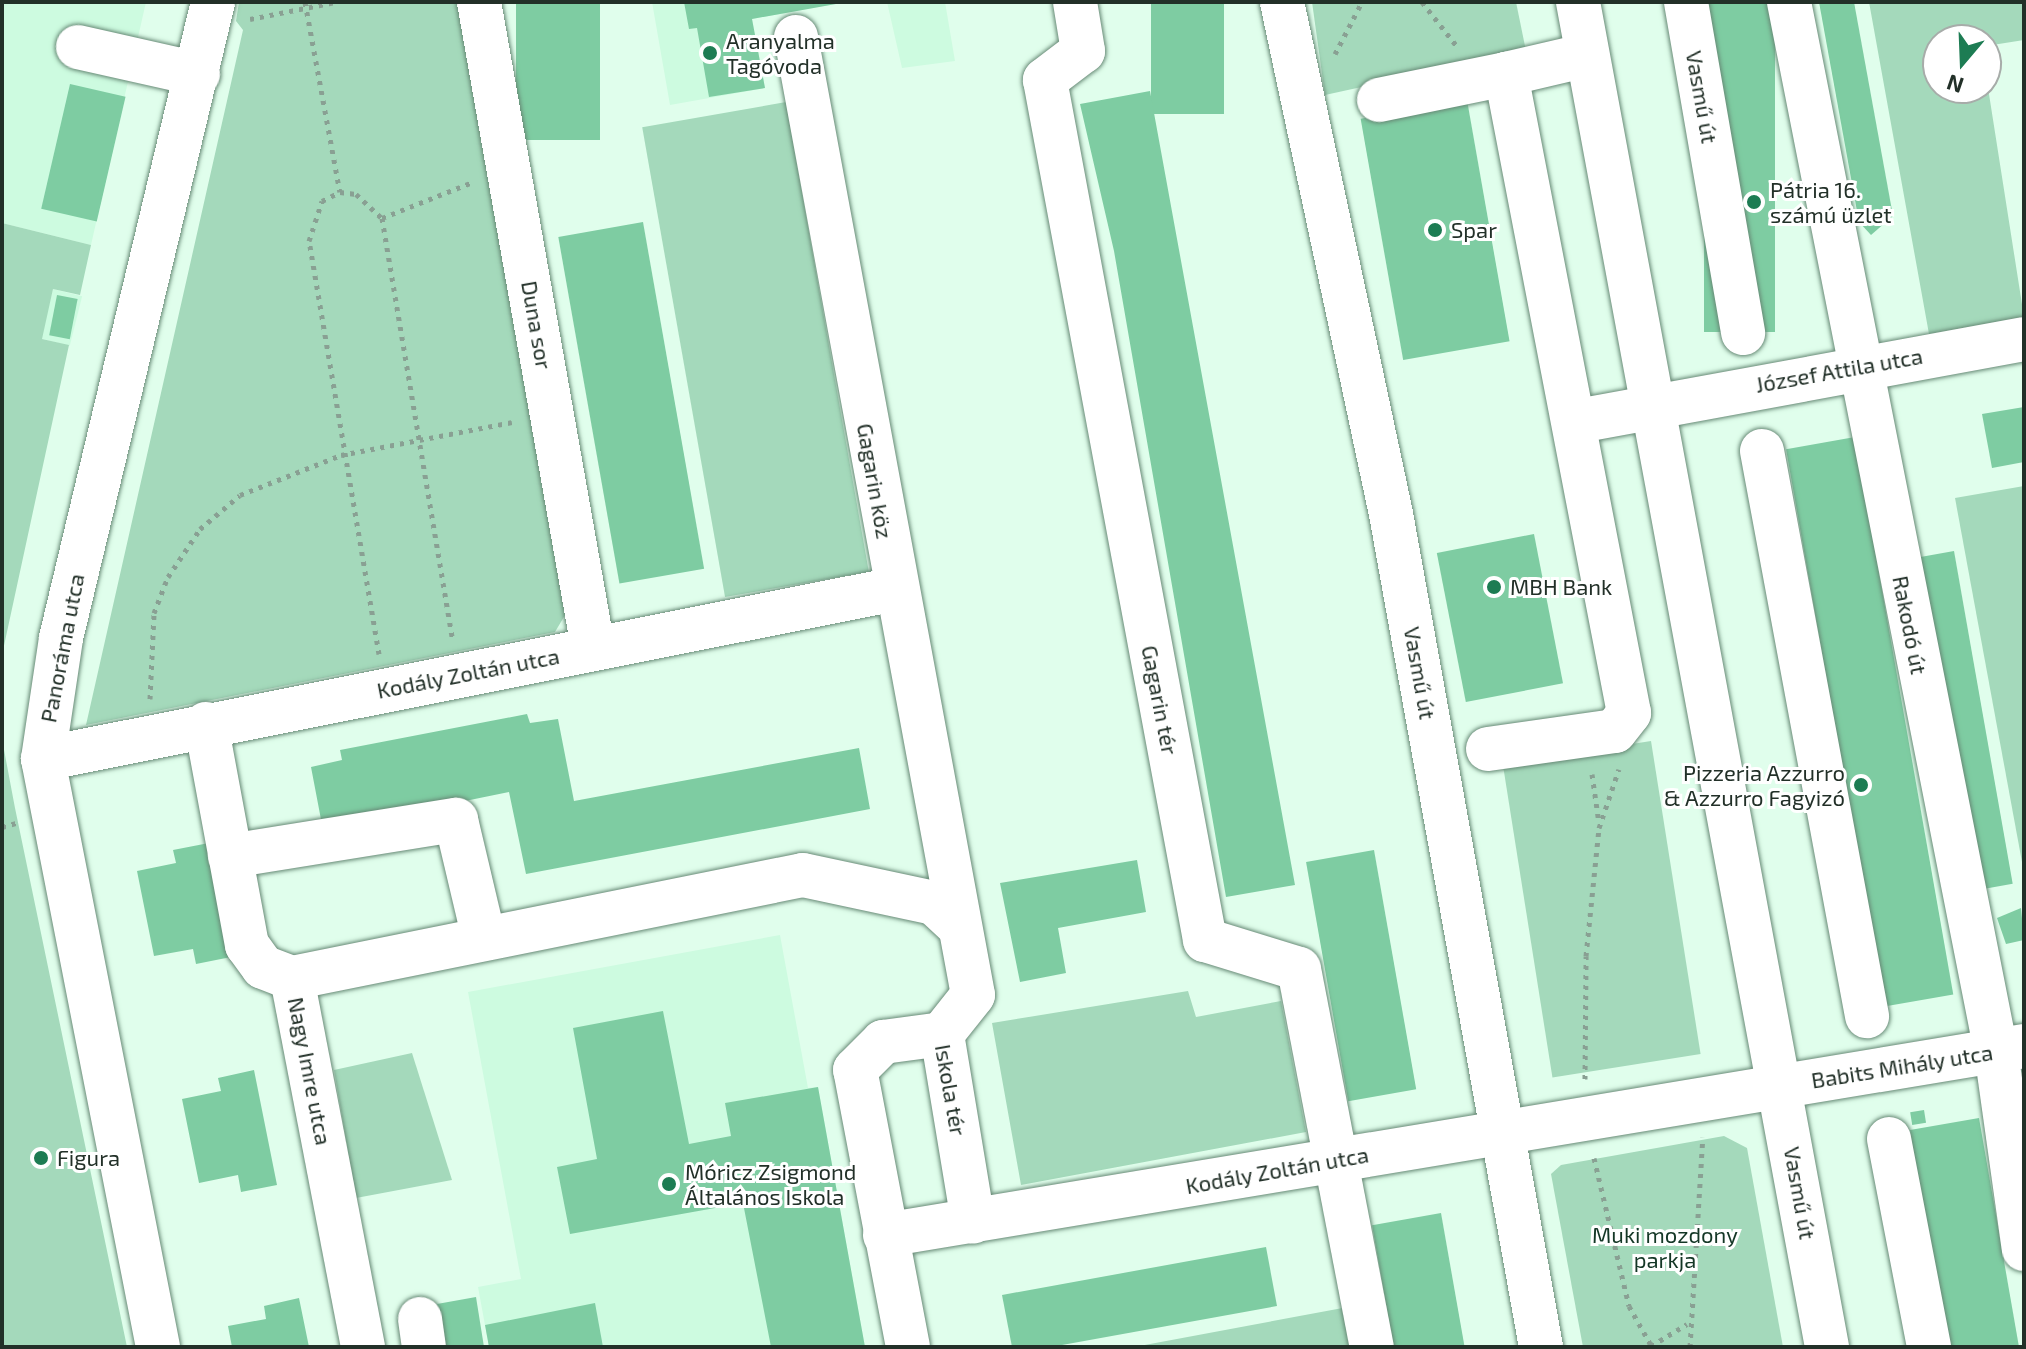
<!DOCTYPE html>
<html>
<head>
<meta charset="utf-8">
<style>
  body { margin:0 }
  #map { position:relative; width:2026px; height:1349px; overflow:hidden; background:#e0feec; font-family:"Exo 2",sans-serif }
  div>[style] { position:absolute }
  [style*='--x'] { left:calc(var(--x)*1px); top:calc(var(--y)*1px); width:calc(var(--w)*1px); rotate:calc(var(--a)*1deg) }
  .built>* { inset:0; background:#cdfbe0; transform-origin:0 0 }
  .green>* { inset:0; background:#a4d9bb; transform-origin:0 0 }
  .building>* { inset:0; background:#7ecca2; transform-origin:0 0 }
  .path>* { height:5px; margin-top:-2.5px; transform-origin:0; background:repeating-linear-gradient(90deg,#89a093 0 4px,transparent 0 10px) }
  .roads { filter:drop-shadow(0 0 2px #678a76) drop-shadow(0 0 2px #678a76) }
  .minor>* { height:44px; margin:-22px; padding:0 22px; transform-origin:22px; border-radius:22px; background:#fff }
  .dots>* { width:22px; height:22px; translate:-50% -50%; box-sizing:border-box; border:4px solid #fff; border-radius:50% }
  span { translate:-50% -50%; white-space:nowrap; text-align:center; line-height:1.15; -webkit-text-stroke:6px #fff; paint-order:stroke }
  .poi-label { font-size:22px; color:#223028 }
  .left { translate:0 -50%; text-align:left }
  .right { translate:-100% -50%; text-align:right }
  .street-label { font-size:22px; color:#223028 }
  .park-label { font-size:22px; color:#143726 }
  .frame { position:absolute; inset:0; border:4px solid #223028; pointer-events:none }
  .north { position:absolute; left:1922px; top:24px; width:80px; height:80px; box-sizing:border-box; background:#fff; border:2px solid #a7aca9; border-radius:50%; rotate:199deg; font-size:22px; font-weight:700; line-height:32px; text-align:center; color:#223028 }
  .north::after { content:''; display:block; margin:auto; width:28px; height:36px; background:#1d7c53; clip-path:polygon(50% 0,100% 100%,50% 72%,0 100%) }
</style>
</head>
<body>
<div id="map">
  <div class="built">
    <i style="clip-path:polygon(2px 2px,146px 2px,91px 245px,2px 223px)"></i>
    <i style="clip-path:polygon(652px 2px,845px 2px,752px 19px,765px 88px,670px 105px)"></i>
    <i style="clip-path:polygon(887px 2px,945px 2px,955px 61px,902px 68px)"></i>
    <i style="left:53px;top:289px;width:30px;height:51px;rotate:14deg"></i>
    <i style="clip-path:polygon(780px 935px,808px 1088px,818px 1087px,865px 1347px,489px 1347px,478px 1287px,521px 1279px,468px 992px)"></i>
  </div>
  <div class="green">
    <i style="clip-path:polygon(239px 2px,462px 2px,568px 610px,555px 632px,86px 725px,243px 30px,236px 21px)"></i>
    <i style="clip-path:polygon(1312px 2px,1516px 2px,1526px 51px,1325px 95px)"></i>
    <i style="clip-path:polygon(1869px 2px,2024px 2px,2024px 40px,1986px 46px,1986px 40px,1938px 40px,1938px 88px,1986px 88px,1986px 75px,2024px 317px,1929px 334px)"></i>
    <i style="left:786px;top:102px;width:477px;height:146px;rotate:80deg"></i>
    <i style="clip-path:polygon(2px 223px,91px 245px,80px 295px,53px 289px,42px 339px,69px 345px,2px 655px)"></i>
    <i style="clip-path:polygon(2024px 486px,2024px 873px,1955px 498px)"></i>
    <i style="clip-path:polygon(2px 739px,15px 808px,127px 1347px,2px 1347px)"></i>
    <i style="left:1651px;top:741px;width:317px;height:150px;rotate:81deg"></i>
    <i style="clip-path:polygon(1188px 991px,1196px 1017px,1281px 1001px,1306px 1132px,1021px 1185px,992px 1023px)"></i>
    <i style="clip-path:polygon(412px 1053px,452px 1180px,356px 1198px,334px 1070px)"></i>
    <i style="clip-path:polygon(1724px 1136px,1747px 1148px,1783px 1347px,1583px 1347px,1551px 1174px,1561px 1165px)"></i>
    <i style="clip-path:polygon(1348px 1307px,1355px 1347px,1134px 1347px)"></i>
  </div>
  <div class="building">
    <i style="left:516px;top:2px;width:84px;height:138px"></i>
    <i style="clip-path:polygon(684px 2px,836px 2px,836px 4px,752px 19px,765px 88px,709px 97px,697px 28px,689px 29px)"></i>
    <i style="left:1151px;top:2px;width:73px;height:112px"></i>
    <i style="left:1704px;top:2px;width:71px;height:330px"></i>
    <i style="clip-path:polygon(1819px 2px,1854px 2px,1893px 216px,1871px 235px,1859px 222px)"></i>
    <i style="left:70px;top:84px;width:57px;height:128px;rotate:13deg"></i>
    <i style="clip-path:polygon(1150px 91px,1295px 885px,1226px 897px,1114px 251px,1080px 104px)"></i>
    <i style="left:1467px;top:100px;width:245px;height:108px;rotate:80deg"></i>
    <i style="left:643px;top:222px;width:352px;height:86px;rotate:80deg"></i>
    <i style="left:57px;top:295px;width:21px;height:41px;rotate:11deg"></i>
    <i style="clip-path:polygon(2024px 407px,2024px 462px,1992px 468px,1982px 414px)"></i>
    <i style="left:1855px;top:437px;width:566px;height:70px;rotate:80deg"></i>
    <i style="left:1534px;top:534px;width:152px;height:99px;rotate:79deg"></i>
    <i style="left:1954px;top:551px;width:338px;height:34px;rotate:80deg"></i>
    <i style="clip-path:polygon(527px 714px,530px 723px,558px 719px,574px 801px,859px 748px,870px 809px,526px 874px,509px 792px,323px 830px,311px 767px,342px 760px,340px 750px)"></i>
    <i style="clip-path:polygon(209px 843px,231px 957px,196px 964px,193px 949px,154px 956px,137px 871px,176px 863px,173px 850px)"></i>
    <i style="left:1374px;top:850px;width:243px;height:69px;rotate:80deg"></i>
    <i style="clip-path:polygon(1137px 860px,1146px 912px,1058px 928px,1066px 973px,1020px 982px,1000px 883px)"></i>
    <i style="clip-path:polygon(2021px 908px,2024px 940px,2006px 944px,1997px 918px)"></i>
    <i style="clip-path:polygon(663px 1011px,689px 1144px,731px 1136px,725px 1103px,818px 1087px,865px 1347px,771px 1347px,743px 1203px,570px 1234px,557px 1167px,597px 1159px,573px 1028px)"></i>
    <i style="clip-path:polygon(254px 1070px,277px 1185px,241px 1192px,238px 1175px,199px 1183px,182px 1099px,221px 1091px,218px 1078px)"></i>
    <i style="left:1924px;top:1110px;width:13px;height:14px;rotate:81deg"></i>
    <i style="clip-path:polygon(1979px 1118px,2019px 1347px,1947px 1347px,1919px 1194px,1910px 1130px)"></i>
    <i style="left:1441px;top:1213px;width:136px;height:70px;rotate:80deg"></i>
    <i style="clip-path:polygon(1266px 1247px,1277px 1306px,1051px 1347px,1012px 1347px,1002px 1295px)"></i>
    <i style="clip-path:polygon(476px 1297px,484px 1347px,444px 1347px,437px 1304px)"></i>
    <i style="clip-path:polygon(299px 1298px,309px 1347px,232px 1347px,228px 1326px,266px 1319px,264px 1306px)"></i>
    <i style="clip-path:polygon(595px 1303px,603px 1347px,489px 1347px,485px 1325px)"></i>
  </div>
  <div class="path">
    <i style="--x:305;--y:2;--w:193;--a:79.6"></i>
    <i style="--x:1422;--y:2;--w:55;--a:51.7"></i>
    <i style="--x:250;--y:19;--w:87;--a:-11.3"></i>
    <i style="--x:1335;--y:54;--w:59;--a:-62.6"></i>
    <i style="--x:382;--y:218;--w:98;--a:-21.6"></i>
    <i style="--x:379;--y:654;--w:419;--a:-99.6"></i>
    <i style="--x:309;--y:241;--w:42;--a:-72"></i>
    <i style="--x:322;--y:201;--w:20;--a:-27"></i>
    <i style="--x:340;--y:192;--w:16;--a:7"></i>
    <i style="--x:356;--y:194;--w:35;--a:43"></i>
    <i style="--x:382;--y:218;--w:425;--a:80.5"></i>
    <i style="--x:150;--y:699;--w:86;--a:-87.3"></i>
    <i style="--x:154;--y:613;--w:39;--a:-69"></i>
    <i style="--x:168;--y:577;--w:58;--a:-56.3"></i>
    <i style="--x:200;--y:529;--w:52;--a:-40.4"></i>
    <i style="--x:240;--y:495;--w:109;--a:-21.6"></i>
    <i style="--x:341;--y:455;--w:174;--a:-10.9"></i>
    <i style="--x:1592;--y:774;--w:49;--a:81.9"></i>
    <i style="--x:2;--y:827;--w:15;--a:-16"></i>
    <i style="--x:1585;--y:1079;--w:123;--a:-89.5"></i>
    <i style="--x:1586;--y:956;--w:129;--a:-84.2"></i>
    <i style="--x:1599;--y:828;--w:62;--a:-71.3"></i>
    <i style="--x:1594;--y:1158;--w:152;--a:76.7"></i>
    <i style="--x:1629;--y:1306;--w:47;--a:60.7"></i>
    <i style="--x:1651;--y:1346;--w:42;--a:-31.4"></i>
    <i style="--x:1690;--y:1347;--w:210;--a:-86.5"></i>
  </div>
  <div class="roads">
    <div class="minor">
      <i style="--x:479;--y:2;--w:656;--a:79.99"></i>
      <i style="--x:1075;--y:2;--w:50;--a:80.7"></i>
      <i style="--x:1083;--y:51;--w:48;--a:142.7"></i>
      <i style="--x:1045;--y:80;--w:875;--a:79.46"></i>
      <i style="--x:1205;--y:940;--w:98;--a:17.1"></i>
      <i style="--x:1299;--y:969;--w:385;--a:79.1"></i>
      <i style="--x:1282;--y:2;--w:523;--a:77.98"></i>
      <i style="--x:1391;--y:514;--w:846;--a:79.79"></i>
      <i style="--x:1578;--y:2;--w:1368;--a:79.51"></i>
      <i style="--x:1686;--y:2;--w:336;--a:80.2"></i>
      <i style="--x:1789;--y:2;--w:1069;--a:78.84"></i>
      <i style="--x:1996;--y:1051;--w:200;--a:82"></i>
      <i style="--x:796;--y:37;--w:974;--a:79.53"></i>
      <i style="--x:973;--y:995;--w:50;--a:128.5"></i>
      <i style="--x:78;--y:47;--w:123;--a:12.7"></i>
      <i style="--x:1379;--y:100;--w:130;--a:-11.6"></i>
      <i style="--x:1578;--y:421;--w:453;--a:-10.4"></i>
      <i style="--x:1762;--y:451;--w:575;--a:79.47"></i>
      <i style="--x:206;--y:724;--w:225;--a:79.5"></i>
      <i style="--x:247;--y:945;--w:27;--a:54"></i>
      <i style="--x:263;--y:967;--w:31;--a:21"></i>
      <i style="--x:1488;--y:749;--w:128;--a:-8.1"></i>
      <i style="--x:1615;--y:731;--w:23;--a:-52"></i>
      <i style="--x:1629;--y:713;--w:651;--a:-100.9"></i>
      <i style="--x:1506;--y:74;--w:83;--a:-13.2"></i>
      <i style="--x:43;--y:759;--w:869;--a:-11.28"></i>
      <i style="--x:230;--y:856;--w:229;--a:-9.1"></i>
      <i style="--x:456;--y:820;--w:121;--a:76.7"></i>
      <i style="--x:292;--y:978;--w:521;--a:-11.4"></i>
      <i style="--x:803;--y:875;--w:134;--a:12.1"></i>
      <i style="--x:934;--y:903;--w:33;--a:43"></i>
      <i style="--x:292;--y:978;--w:376;--a:79.1"></i>
      <i style="--x:942;--y:1034;--w:190;--a:80.6"></i>
      <i style="--x:1889;--y:1139;--w:212;--a:79.1"></i>
      <i style="--x:885;--y:1235;--w:1155;--a:-9.42"></i>
      <i style="--x:420;--y:1319;--w:28;--a:82"></i>
      <i style="--x:158;--y:1347;--w:599;--a:-101.07"></i>
      <i style="--x:43;--y:759;--w:122;--a:-81.5"></i>
      <i style="--x:61;--y:638;--w:654;--a:-76.56"></i>
      <i style="--x:908;--y:1347;--w:282;--a:-100.8"></i>
      <i style="--x:855;--y:1070;--w:40;--a:-45"></i>
      <i style="--x:883;--y:1042;--w:60;--a:-7.7"></i>
    </div>
  </div>
  <div class="dots">
    <i style="left:710px;top:53px;background:#1d7c53"></i>
    <i style="left:1754px;top:202px;background:#1d7c53"></i>
    <i style="left:1435px;top:230px;background:#1d7c53"></i>
    <i style="left:1494px;top:587px;background:#1d7c53"></i>
    <i style="left:1861px;top:785px;background:#1d7c53"></i>
    <i style="left:41px;top:1158px;background:#1d7c53"></i>
    <i style="left:669px;top:1184px;background:#1d7c53"></i>
  </div>
  <div class="poi-label">
    <span class="left" style="left:726px;top:53px">Aranyalma<br>Tagóvoda</span>
    <span class="left" style="left:1770px;top:202px">Pátria 16.<br>számú üzlet</span>
    <span class="left" style="left:1451px;top:230px">Spar</span>
    <span class="left" style="left:1510px;top:587px">MBH Bank</span>
    <span class="right" style="left:1845px;top:785px">Pizzeria Azzurro<br>&amp; Azzurro Fagyizó</span>
    <span class="left" style="left:57px;top:1158px">Figura</span>
    <span class="left" style="left:685px;top:1184px">Móricz Zsigmond<br>Általános Iskola</span>
  </div>
  <div class="street-label">
    <span style="left:1702px;top:97px;rotate:80deg">Vasmű út</span>
    <span style="left:537px;top:325px;rotate:80deg">Duna sor</span>
    <span style="left:1839px;top:370px;rotate:-10deg">József Attila utca</span>
    <span style="left:875px;top:481px;rotate:80deg">Gagarin köz</span>
    <span style="left:1910px;top:625px;rotate:79deg">Rakodó út</span>
    <span style="left:62px;top:648px;rotate:-79deg">Panoráma utca</span>
    <span style="left:468px;top:673px;rotate:-11deg">Kodály Zoltán utca</span>
    <span style="left:1420px;top:673px;rotate:80deg">Vasmű út</span>
    <span style="left:1160px;top:700px;rotate:79deg">Gagarin tér</span>
    <span style="left:1902px;top:1066px;rotate:-9deg">Babits Mihály utca</span>
    <span style="left:310px;top:1071px;rotate:79deg">Nagy Imre utca</span>
    <span style="left:951px;top:1090px;rotate:80deg">Iskola tér</span>
    <span style="left:1277px;top:1170px;rotate:-10deg">Kodály Zoltán utca</span>
    <span style="left:1800px;top:1193px;rotate:80deg">Vasmű út</span>
  </div>
  <div class="park-label">
    <span style="left:1665px;top:1247px">Muki mozdony<br>parkja</span>
  </div>
  <div class="frame"></div>
  <div class="north">N</div>
</div>
</body>
</html>
